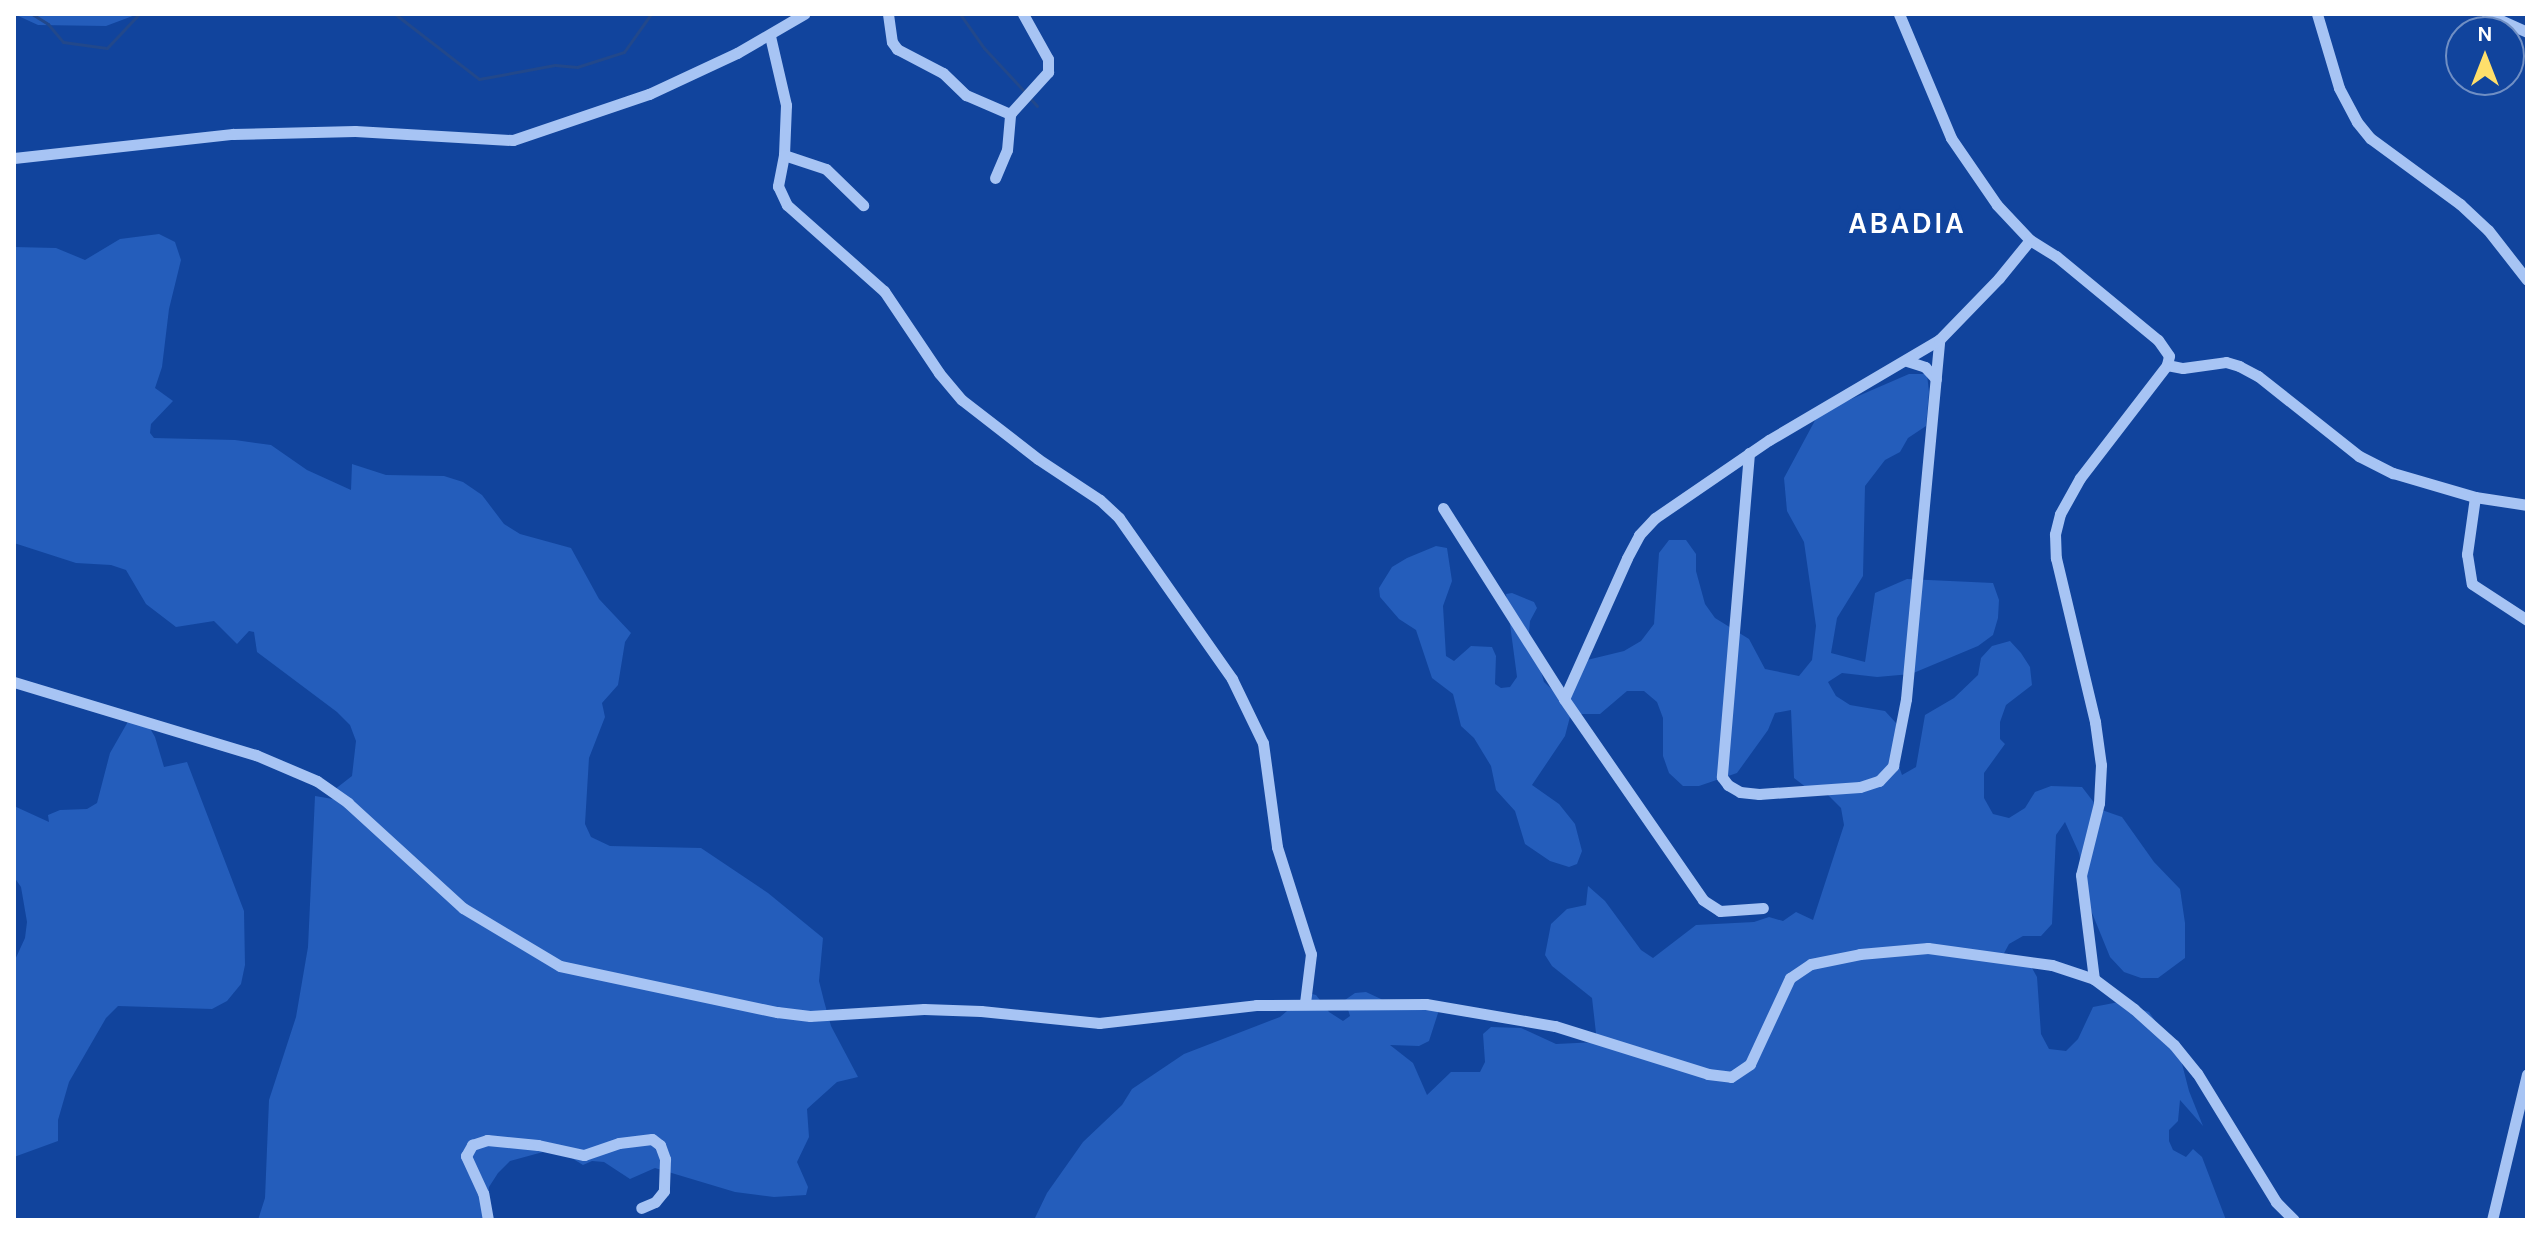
<!DOCTYPE html>
<html>
<head>
<meta charset="utf-8">
<style>
  body { margin:0 }
  #map { position:relative; width:2541px; height:1234px; overflow:hidden; background:#11449d; font-family:Karla,sans-serif }
  div>[style] { position:absolute }
  [style*='--x'] { left:calc(var(--x)*1px); top:calc(var(--y)*1px); width:calc(var(--w)*1px); rotate:calc(var(--a)*1deg) }
  .green>* { inset:0; background:#245dbb }
  .stream>* { height:3px; margin:-1.5px; padding:0 1.5px; transform-origin:1.5px; border-radius:1.5px; background:#22488b }
  .minor>* { height:11px; margin:-5.5px; padding:0 5.5px; transform-origin:5.5px; border-radius:5.5px; background:#a7c4f4 }
  span { translate:-50% -50%; white-space:nowrap; text-align:center; line-height:1.15; -webkit-text-stroke:7px #11449d; paint-order:stroke }
  .district-label { font-size:30px; color:#fff; font-weight:700; letter-spacing:2px }
  .frame { position:absolute; inset:0; border:16px solid #fff; pointer-events:none }
  .north { position:absolute; left:2445px; top:16px; width:80px; height:80px; box-sizing:border-box; background:#11449d; border:2px solid #708fc4; border-radius:50%; rotate:0deg; font-size:22px; font-weight:700; line-height:32px; text-align:center; color:#fff }
  .north::after { content:''; display:block; margin:auto; width:28px; height:36px; background:#ffdf6b; clip-path:polygon(50% 0,100% 100%,50% 72%,0 100%) }
</style>
</head>
<body>
<div id="map">
  <div class="green">
    <i style="clip-path:polygon(14px 14px,138px 14px,106px 26px,38px 25px)"></i>
    <i style="clip-path:polygon(159px 234px,175px 242px,181px 260px,169px 309px,162px 367px,155px 388px,173px 401px,151px 424px,150px 433px,154px 438px,235px 440px,271px 445px,307px 470px,351px 490px,352px 464px,386px 475px,444px 476px,463px 482px,482px 495px,504px 524px,520px 534px,571px 548px,599px 599px,631px 633px,625px 642px,618px 685px,602px 703px,605px 717px,589px 758px,585px 824px,591px 837px,610px 846px,701px 848px,768px 893px,823px 938px,819px 981px,824px 1001px,831px 1026px,858px 1077px,837px 1082px,807px 1109px,809px 1137px,797px 1162px,808px 1187px,806px 1195px,774px 1197px,735px 1192px,655px 1168px,630px 1179px,604px 1162px,592px 1161px,583px 1165px,562px 1152px,543px 1152px,510px 1161px,498px 1173px,489px 1187px,486px 1220px,258px 1220px,265px 1198px,269px 1100px,296px 1017px,308px 947px,315px 796px,333px 799px,334px 790px,352px 776px,356px 741px,350px 725px,337px 712px,257px 652px,254px 632px,249px 631px,237px 644px,214px 621px,176px 627px,146px 604px,126px 570px,111px 565px,76px 563px,14px 543px,14px 247px,56px 248px,85px 260px,120px 239px)"></i>
    <i style="clip-path:polygon(1909px 374px,1927px 374px,1929px 392px,1926px 426px,1908px 438px,1900px 452px,1885px 460px,1865px 486px,1863px 576px,1837px 618px,1831px 653px,1865px 662px,1875px 593px,1907px 579px,1993px 583px,1999px 600px,1998px 618px,1993px 635px,1978px 646px,1911px 674px,1877px 677px,1842px 673px,1828px 682px,1836px 696px,1850px 705px,1885px 711px,1896px 723px,1896px 758px,1902px 775px,1916px 767px,1925px 715px,1954px 698px,1978px 675px,1981px 658px,1992px 646px,2010px 641px,2021px 653px,2030px 667px,2032px 685px,2006px 705px,2000px 722px,2000px 739px,2005px 744px,1984px 773px,1984px 798px,1993px 814px,2009px 818px,2025px 808px,2035px 792px,2051px 786px,2082px 787px,2099px 809px,2122px 817px,2154px 862px,2180px 889px,2185px 923px,2185px 958px,2158px 978px,2141px 978px,2124px 972px,2110px 957px,2090px 908px,2079px 853px,2065px 822px,2056px 835px,2052px 924px,2041px 936px,2023px 936px,2009px 944px,2002px 957px,2027px 959px,2037px 977px,2041px 1034px,2049px 1049px,2066px 1051px,2078px 1039px,2093px 1007px,2119px 1002px,2149px 1012px,2180px 1056px,2189px 1091px,2203px 1126px,2180px 1100px,2178px 1121px,2169px 1130px,2169px 1141px,2173px 1150px,2186px 1157px,2193px 1149px,2202px 1157px,2226px 1220px,1034px 1220px,1047px 1193px,1083px 1142px,1122px 1105px,1132px 1089px,1184px 1054px,1280px 1017px,1308px 993px,1316px 995px,1329px 1012px,1343px 1021px,1350px 1016px,1345px 1000px,1355px 993px,1366px 992px,1381px 999px,1387px 1006px,1439px 1010px,1429px 1041px,1419px 1046px,1390px 1045px,1413px 1063px,1427px 1095px,1451px 1072px,1480px 1072px,1485px 1062px,1483px 1034px,1491px 1027px,1521px 1028px,1556px 1044px,1597px 1042px,1592px 998px,1552px 966px,1545px 955px,1551px 924px,1567px 909px,1586px 905px,1588px 886px,1605px 901px,1641px 950px,1653px 958px,1696px 925px,1754px 922px,1769px 917px,1783px 921px,1796px 912px,1813px 920px,1844px 825px,1841px 808px,1824px 791px,1807px 788px,1794px 778px,1791px 710px,1775px 713px,1768px 730px,1737px 773px,1699px 786px,1683px 786px,1669px 773px,1663px 756px,1663px 718px,1657px 702px,1644px 691px,1627px 691px,1600px 714px,1579px 714px,1572px 709px,1565px 736px,1532px 785px,1559px 804px,1575px 824px,1582px 851px,1577px 864px,1569px 867px,1550px 861px,1525px 844px,1515px 811px,1496px 790px,1491px 766px,1474px 738px,1461px 726px,1453px 694px,1432px 678px,1416px 630px,1399px 619px,1380px 597px,1379px 588px,1392px 567px,1407px 558px,1436px 546px,1447px 548px,1452px 581px,1443px 606px,1446px 656px,1454px 661px,1471px 646px,1492px 647px,1496px 656px,1495px 684px,1501px 688px,1510px 687px,1517px 677px,1506px 594px,1512px 593px,1534px 602px,1537px 608px,1530px 621px,1528px 644px,1537px 657px,1544px 682px,1562px 699px,1587px 660px,1624px 651px,1641px 641px,1654px 624px,1659px 553px,1669px 540px,1686px 540px,1696px 554px,1696px 571px,1705px 604px,1715px 618px,1749px 639px,1765px 669px,1799px 676px,1812px 660px,1816px 626px,1804px 542px,1787px 511px,1784px 478px,1819px 413px)"></i>
    <i style="clip-path:polygon(130px 718px,144px 718px,155px 737px,164px 767px,187px 762px,244px 911px,245px 965px,241px 984px,227px 1001px,212px 1009px,118px 1006px,106px 1018px,69px 1082px,58px 1120px,58px 1141px,14px 1157px,14px 962px,25px 938px,27px 922px,21px 887px,14px 877px,14px 806px,49px 822px,48px 815px,60px 810px,87px 809px,97px 803px,110px 753px)"></i>
  </div>
  <div class="stream">
    <i style="--x:32;--y:14;--w:19;--a:32"></i>
    <i style="--x:48;--y:24;--w:23;--a:50"></i>
    <i style="--x:63;--y:42;--w:44;--a:7.8"></i>
    <i style="--x:107;--y:48;--w:47;--a:-46.7"></i>
    <i style="--x:395;--y:14;--w:106;--a:37.7"></i>
    <i style="--x:479;--y:79;--w:77;--a:-10.4"></i>
    <i style="--x:555;--y:65;--w:22;--a:5"></i>
    <i style="--x:577;--y:67;--w:49;--a:-17.7"></i>
    <i style="--x:624;--y:52;--w:47;--a:-54.6"></i>
    <i style="--x:960;--y:14;--w:42;--a:54.8"></i>
    <i style="--x:984;--y:48;--w:59;--a:47.1"></i>
    <i style="--x:1029;--y:97;--w:12;--a:48"></i>
  </div>
  <div class="minor">
    <i style="--x:888;--y:14;--w:28;--a:82"></i>
    <i style="--x:892;--y:42;--w:9;--a:54"></i>
    <i style="--x:897;--y:49;--w:52;--a:27.6"></i>
    <i style="--x:943;--y:73;--w:32;--a:44"></i>
    <i style="--x:966;--y:95;--w:48;--a:23.4"></i>
    <i style="--x:1899;--y:14;--w:134;--a:67.2"></i>
    <i style="--x:1951;--y:138;--w:81;--a:55.5"></i>
    <i style="--x:1997;--y:205;--w:48;--a:46.7"></i>
    <i style="--x:2030;--y:240;--w:31;--a:32"></i>
    <i style="--x:2056;--y:256;--w:132;--a:39.5"></i>
    <i style="--x:2158;--y:340;--w:19;--a:55"></i>
    <i style="--x:2169;--y:356;--w:9;--a:103"></i>
    <i style="--x:2167;--y:365;--w:143;--a:127.6"></i>
    <i style="--x:2080;--y:478;--w:41;--a:119.1"></i>
    <i style="--x:2060;--y:514;--w:21;--a:104"></i>
    <i style="--x:2055;--y:534;--w:24;--a:88"></i>
    <i style="--x:2056;--y:558;--w:169;--a:76.6"></i>
    <i style="--x:2095;--y:722;--w:43;--a:82.1"></i>
    <i style="--x:2101;--y:765;--w:38;--a:93"></i>
    <i style="--x:2099;--y:803;--w:74;--a:104"></i>
    <i style="--x:2081;--y:875;--w:105;--a:82.9"></i>
    <i style="--x:2317;--y:14;--w:77;--a:73.4"></i>
    <i style="--x:2339;--y:88;--w:38;--a:62"></i>
    <i style="--x:2357;--y:122;--w:21;--a:51"></i>
    <i style="--x:2370;--y:138;--w:112;--a:36.3"></i>
    <i style="--x:2460;--y:204;--w:38;--a:43"></i>
    <i style="--x:2488;--y:230;--w:63;--a:52"></i>
    <i style="--x:2487;--y:14;--w:44;--a:24.2"></i>
    <i style="--x:770;--y:36;--w:71;--a:76.9"></i>
    <i style="--x:786;--y:105;--w:50;--a:92.3"></i>
    <i style="--x:784;--y:155;--w:32;--a:101"></i>
    <i style="--x:778;--y:186;--w:21;--a:65"></i>
    <i style="--x:787;--y:205;--w:130;--a:41.6"></i>
    <i style="--x:884;--y:291;--w:99;--a:56.1"></i>
    <i style="--x:939;--y:373;--w:35;--a:50"></i>
    <i style="--x:962;--y:400;--w:96;--a:37.8"></i>
    <i style="--x:1038;--y:459;--w:74;--a:33.5"></i>
    <i style="--x:1100;--y:500;--w:26;--a:43"></i>
    <i style="--x:1119;--y:518;--w:197;--a:54.9"></i>
    <i style="--x:1232;--y:679;--w:71;--a:64.2"></i>
    <i style="--x:1263;--y:743;--w:105;--a:82.3"></i>
    <i style="--x:1277;--y:847;--w:112;--a:72.4"></i>
    <i style="--x:1311;--y:954;--w:49;--a:97"></i>
    <i style="--x:784;--y:155;--w:44;--a:18.4"></i>
    <i style="--x:826;--y:169;--w:52;--a:44.2"></i>
    <i style="--x:14;--y:158;--w:220;--a:-6.3"></i>
    <i style="--x:233;--y:134;--w:122;--a:-1.4"></i>
    <i style="--x:355;--y:131;--w:158;--a:3.3"></i>
    <i style="--x:513;--y:140;--w:144;--a:-18.7"></i>
    <i style="--x:649;--y:94;--w:97;--a:-25"></i>
    <i style="--x:737;--y:53;--w:78;--a:-30.2"></i>
    <i style="--x:995;--y:178;--w:30;--a:-67"></i>
    <i style="--x:1007;--y:150;--w:36;--a:-85"></i>
    <i style="--x:1010;--y:114;--w:57;--a:-47.9"></i>
    <i style="--x:1048;--y:72;--w:13;--a:-90"></i>
    <i style="--x:1048;--y:59;--w:51;--a:-119.1"></i>
    <i style="--x:1907;--y:361;--w:19;--a:18"></i>
    <i style="--x:1925;--y:367;--w:16;--a:47"></i>
    <i style="--x:2167;--y:365;--w:16;--a:11"></i>
    <i style="--x:2183;--y:368;--w:43;--a:-7.9"></i>
    <i style="--x:2226;--y:362;--w:14;--a:17"></i>
    <i style="--x:2239;--y:366;--w:21;--a:28"></i>
    <i style="--x:2258;--y:376;--w:129;--a:38.4"></i>
    <i style="--x:2359;--y:456;--w:38;--a:27"></i>
    <i style="--x:2393;--y:473;--w:85;--a:16.3"></i>
    <i style="--x:2475;--y:497;--w:53;--a:8.7"></i>
    <i style="--x:1749;--y:453;--w:325;--a:94.8"></i>
    <i style="--x:1722;--y:777;--w:10;--a:53"></i>
    <i style="--x:1728;--y:785;--w:14;--a:30"></i>
    <i style="--x:1740;--y:792;--w:19;--a:6"></i>
    <i style="--x:1759;--y:794;--w:101;--a:-4"></i>
    <i style="--x:1860;--y:787;--w:20;--a:-18"></i>
    <i style="--x:1879;--y:781;--w:21;--a:-47"></i>
    <i style="--x:1893;--y:766;--w:68;--a:-79"></i>
    <i style="--x:1906;--y:699;--w:361;--a:-84.7"></i>
    <i style="--x:2475;--y:497;--w:58;--a:98"></i>
    <i style="--x:2467;--y:554;--w:30;--a:81"></i>
    <i style="--x:2472;--y:584;--w:66;--a:33.2"></i>
    <i style="--x:1443;--y:508;--w:226;--a:57.6"></i>
    <i style="--x:1564;--y:699;--w:244;--a:55.3"></i>
    <i style="--x:1703;--y:900;--w:20;--a:33"></i>
    <i style="--x:1720;--y:911;--w:43;--a:-4"></i>
    <i style="--x:14;--y:682;--w:253;--a:16.8"></i>
    <i style="--x:256;--y:755;--w:66;--a:23.1"></i>
    <i style="--x:317;--y:781;--w:38;--a:35"></i>
    <i style="--x:348;--y:803;--w:156;--a:42.4"></i>
    <i style="--x:463;--y:908;--w:113;--a:30.9"></i>
    <i style="--x:560;--y:966;--w:222;--a:12"></i>
    <i style="--x:777;--y:1012;--w:33;--a:7"></i>
    <i style="--x:810;--y:1016;--w:114;--a:-3.5"></i>
    <i style="--x:924;--y:1009;--w:57;--a:2"></i>
    <i style="--x:981;--y:1011;--w:119;--a:5.8"></i>
    <i style="--x:1099;--y:1023;--w:158;--a:-6.5"></i>
    <i style="--x:1256;--y:1005;--w:170;--a:-0.3"></i>
    <i style="--x:1426;--y:1004;--w:131;--a:9.7"></i>
    <i style="--x:1555;--y:1026;--w:160;--a:17.4"></i>
    <i style="--x:1708;--y:1074;--w:23;--a:7"></i>
    <i style="--x:1731;--y:1077;--w:23;--a:-34"></i>
    <i style="--x:1750;--y:1064;--w:95;--a:-65.1"></i>
    <i style="--x:1790;--y:978;--w:25;--a:-34"></i>
    <i style="--x:1811;--y:964;--w:50;--a:-11.5"></i>
    <i style="--x:1860;--y:954;--w:68;--a:-5"></i>
    <i style="--x:1928;--y:948;--w:125;--a:7.8"></i>
    <i style="--x:2052;--y:965;--w:44;--a:18.4"></i>
    <i style="--x:2094;--y:979;--w:50;--a:36.9"></i>
    <i style="--x:2134;--y:1009;--w:54;--a:42"></i>
    <i style="--x:2174;--y:1045;--w:36;--a:51"></i>
    <i style="--x:2197;--y:1073;--w:151;--a:58.5"></i>
    <i style="--x:2276;--y:1202;--w:25;--a:45"></i>
    <i style="--x:1564;--y:699;--w:154;--a:-65.9"></i>
    <i style="--x:1627;--y:558;--w:26;--a:-62"></i>
    <i style="--x:1639;--y:535;--w:23;--a:-47"></i>
    <i style="--x:1655;--y:518;--w:138;--a:-34.4"></i>
    <i style="--x:1769;--y:440;--w:197;--a:-30.5"></i>
    <i style="--x:1939;--y:340;--w:86;--a:-45.9"></i>
    <i style="--x:1999;--y:278;--w:49;--a:-50.8"></i>
    <i style="--x:488;--y:1220;--w:27;--a:-100"></i>
    <i style="--x:483;--y:1193;--w:41;--a:-114.7"></i>
    <i style="--x:466;--y:1156;--w:13;--a:-61"></i>
    <i style="--x:472;--y:1145;--w:16;--a:-18"></i>
    <i style="--x:487;--y:1140;--w:51;--a:5.6"></i>
    <i style="--x:538;--y:1145;--w:47;--a:12.3"></i>
    <i style="--x:584;--y:1155;--w:37;--a:-19"></i>
    <i style="--x:619;--y:1143;--w:33;--a:-7"></i>
    <i style="--x:652;--y:1139;--w:10;--a:37"></i>
    <i style="--x:660;--y:1145;--w:15;--a:70"></i>
    <i style="--x:665;--y:1159;--w:32;--a:92"></i>
    <i style="--x:664;--y:1191;--w:14;--a:129"></i>
    <i style="--x:655;--y:1202;--w:15;--a:157"></i>
    <i style="--x:2492;--y:1220;--w:150;--a:-76.5"></i>
  </div>
  <div class="district-label">
    <span style="left:1907px;top:223px">ABADIA</span>
  </div>
  <div class="frame"></div>
  <div class="north">N</div>
</div>
</body>
</html>
